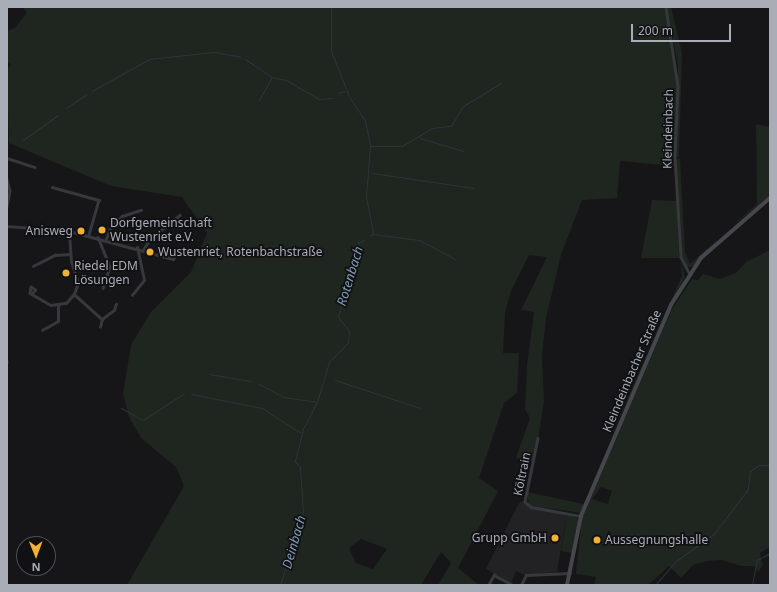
<!DOCTYPE html>
<html>
<head>
<meta charset="utf-8">
<style>
  body { margin:0 }
  #map { position:relative; width:777px; height:592px; overflow:hidden; background:#161618; font-family:"Noto Sans",sans-serif }
  div>[style] { position:absolute }
  [style*='--x'] { left:calc(var(--x)*1px); top:calc(var(--y)*1px); width:calc(var(--w)*1px); rotate:calc(var(--a)*1deg) }
  .built>* { inset:0; background:#222225 }
  .green>* { inset:0; background:#1e261f }
  .stream>* { height:1px; margin:-0.5px; padding:0 0.5px; transform-origin:0.5px; border-radius:0.5px; background:#2c353c }
  .street>* { height:2.5px; margin:-1.25px; padding:0 1.25px; transform-origin:1.25px; border-radius:1.25px; background:#37383d }
  .secondary>* { height:3.5px; margin:-1.75px; padding:0 1.75px; transform-origin:1.75px; border-radius:1.75px; background:#45474d }
  .dots>* { width:11px; height:11px; translate:-50% -50%; box-sizing:border-box; border:2px solid #111113; border-radius:50% }
  span { translate:-50% -50%; white-space:nowrap; text-align:center; line-height:1.15; -webkit-text-stroke:3.5px #111113; paint-order:stroke }
  .street-label { font-size:12px; color:#a8adb8 }
  .poi-label { font-size:12px; color:#a8adb8 }
  .left { translate:0 -50%; text-align:left }
  .right { translate:-100% -50%; text-align:right }
  .water-label { font-size:13px; color:#7f9bb3; font-style:italic }
  .frame { position:absolute; inset:0; border:8px solid #a8adb8; pointer-events:none }
  .north { position:absolute; left:16px; top:536px; width:40px; height:40px; box-sizing:border-box; background:#111113; border:1px solid #4d4f55; border-radius:50%; rotate:179deg; font-size:11px; font-weight:700; line-height:16px; text-align:center; color:#a8adb8 }
  .north::after { content:''; display:block; margin:auto; width:14px; height:18px; background:#f2b134; clip-path:polygon(50% 0,100% 100%,50% 72%,0 100%) }
  .scale { position:absolute; left:631px; top:24px; width:100px; height:18px; box-sizing:border-box; border:2px solid #a8adb8; border-top:0; padding-left:5px; font-size:12px; line-height:14px; white-space:nowrap; color:#a8adb8; -webkit-text-stroke:3px #111113; paint-order:stroke }
</style>
</head>
<body>
<div id="map">
  <div class="built">
    <i style="clip-path:polygon(523px 501px,567px 513px,557px 572px,524px 575px,516px 571px,511px 583px,486px 569px,519px 503px)"></i>
  </div>
  <div class="green">
    <i style="clip-path:polygon(evenodd,22px 7px,665px 7px,677px 76px,674px 166px,620px 161px,617px 198px,582px 200px,561px 255px,546px 318px,542px 356px,544px 402px,534px 463px,516px 458px,530px 418px,525px 409px,527px 365px,534px 312px,521px 310px,547px 257px,529px 255px,511px 291px,505px 313px,503px 353px,519px 353px,517px 393px,504px 403px,479px 478px,498px 491px,458px 568px,479px 585px,438px 585px,451px 563px,441px 552px,421px 585px,127px 585px,184px 486px,176px 467px,141px 438px,129px 417px,123px 394px,131px 345px,151px 312px,191px 272px,207px 233px,182px 197px,111px 186px,9px 143px,7px 70px,11px 64px,7px 61px,7px 31px,15px 28px,27px 12px,22px 7px,361px 539px,387px 549px,373px 569px,356px 563px,349px 548px,361px 539px)"></i>
    <i style="clip-path:polygon(667px 7px,671px 7px,682px 53px,679px 157px,676px 156px,676px 143px,678px 67px)"></i>
    <i style="clip-path:polygon(756px 124px,770px 127px,770px 196px,724px 233px,692px 267px,686px 267px,682px 255px,676px 160px,680px 158px,685px 252px,690px 264px,757px 204px)"></i>
    <i style="clip-path:polygon(652px 200px,677px 201px,679px 258px,641px 258px)"></i>
    <i style="clip-path:polygon(evenodd,770px 250px,770px 547px,760px 553px,763px 565px,758px 572px,755px 566px,741px 566px,722px 560px,706px 561px,693px 565px,681px 578px,669px 566px,648px 585px,594px 585px,596px 577px,576px 574px,582px 518px,671px 311px,692px 279px,698px 280px,703px 274px,720px 279px,736px 273px,746px 262px,770px 250px,601px 487px,612px 491px,608px 504px,592px 499px,601px 487px)"></i>
    <i style="clip-path:polygon(681px 260px,685px 277px,607px 445px,682px 276px)"></i>
    <i style="clip-path:polygon(527px 492px,584px 504px,581px 513px,529px 505px)"></i>
    <i style="clip-path:polygon(567px 514px,579px 519px,572px 553px,561px 551px)"></i>
  </div>
  <div class="stream">
    <i style="--x:331;--y:7;--w:44;--a:90"></i>
    <i style="--x:331;--y:51;--w:48;--a:68.2"></i>
    <i style="--x:245;--y:59;--w:32;--a:34"></i>
    <i style="--x:272;--y:77;--w:14;--a:12"></i>
    <i style="--x:286;--y:80;--w:38;--a:30"></i>
    <i style="--x:319;--y:99;--w:13;--a:-4"></i>
    <i style="--x:92;--y:91;--w:65;--a:-29.3"></i>
    <i style="--x:149;--y:59;--w:65;--a:-6.1"></i>
    <i style="--x:214;--y:52;--w:27;--a:10"></i>
    <i style="--x:338;--y:93;--w:7;--a:-16"></i>
    <i style="--x:350;--y:98;--w:27;--a:56"></i>
    <i style="--x:365;--y:120;--w:26;--a:79"></i>
    <i style="--x:370;--y:146;--w:51;--a:94.5"></i>
    <i style="--x:366;--y:197;--w:38;--a:79"></i>
    <i style="--x:373;--y:234;--w:4;--a:153"></i>
    <i style="--x:259;--y:100;--w:25;--a:-61"></i>
    <i style="--x:66;--y:108;--w:25;--a:-34"></i>
    <i style="--x:420;--y:138;--w:45;--a:16.8"></i>
    <i style="--x:23;--y:140;--w:43;--a:-35.5"></i>
    <i style="--x:370;--y:146;--w:32;--a:0"></i>
    <i style="--x:402;--y:146;--w:35;--a:-31"></i>
    <i style="--x:432;--y:128;--w:19;--a:-6"></i>
    <i style="--x:451;--y:126;--w:23;--a:-59"></i>
    <i style="--x:463;--y:106;--w:44;--a:-31.2"></i>
    <i style="--x:372;--y:173;--w:103;--a:8.4"></i>
    <i style="--x:373;--y:234;--w:46;--a:7.4"></i>
    <i style="--x:419;--y:240;--w:41;--a:27.8"></i>
    <i style="--x:209;--y:374;--w:42;--a:9.7"></i>
    <i style="--x:335;--y:380;--w:89;--a:18.2"></i>
    <i style="--x:259;--y:384;--w:27;--a:28"></i>
    <i style="--x:283;--y:397;--w:34;--a:8"></i>
    <i style="--x:191;--y:394;--w:72;--a:11.2"></i>
    <i style="--x:262;--y:408;--w:37;--a:33"></i>
    <i style="--x:121;--y:408;--w:25;--a:29"></i>
    <i style="--x:143;--y:420;--w:48;--a:-33"></i>
    <i style="--x:304;--y:427;--w:28;--a:-63"></i>
    <i style="--x:317;--y:402;--w:42;--a:-73.3"></i>
    <i style="--x:329;--y:362;--w:28;--a:-46"></i>
    <i style="--x:348;--y:342;--w:11;--a:-85"></i>
    <i style="--x:349;--y:331;--w:18;--a:-128"></i>
    <i style="--x:338;--y:317;--w:77;--a:-74.9"></i>
    <i style="--x:358;--y:243;--w:7;--a:-27"></i>
    <i style="--x:294;--y:429;--w:7;--a:27"></i>
    <i style="--x:280;--y:585;--w:77;--a:-72.5"></i>
    <i style="--x:303;--y:512;--w:45;--a:-93.8"></i>
    <i style="--x:300;--y:467;--w:8;--a:-130"></i>
    <i style="--x:295;--y:461;--w:34;--a:-76"></i>
    <i style="--x:655;--y:585;--w:32;--a:-49"></i>
    <i style="--x:676;--y:561;--w:47;--a:-35.4"></i>
    <i style="--x:714;--y:534;--w:56;--a:-52.9"></i>
    <i style="--x:748;--y:489;--w:18;--a:-84"></i>
    <i style="--x:750;--y:471;--w:11;--a:-34"></i>
    <i style="--x:759;--y:465;--w:11;--a:0"></i>
    <i style="--x:752;--y:585;--w:25;--a:-79"></i>
    <i style="--x:757;--y:560;--w:15;--a:-28"></i>
  </div>
  <div class="street">
    <i style="--x:666;--y:7;--w:80;--a:81.4"></i>
    <i style="--x:678;--y:86;--w:70;--a:92.5"></i>
    <i style="--x:675;--y:156;--w:101;--a:86.6"></i>
    <i style="--x:681;--y:257;--w:18;--a:63"></i>
    <i style="--x:7;--y:158;--w:29;--a:18"></i>
    <i style="--x:7;--y:179;--w:12;--a:76"></i>
    <i style="--x:10;--y:191;--w:16;--a:101"></i>
    <i style="--x:52;--y:187;--w:49;--a:15.5"></i>
    <i style="--x:99;--y:200;--w:37;--a:106"></i>
    <i style="--x:7;--y:226;--w:62;--a:4.6"></i>
    <i style="--x:69;--y:231;--w:108;--a:15.1"></i>
    <i style="--x:173;--y:259;--w:7;--a:-56"></i>
    <i style="--x:177;--y:253;--w:5;--a:-158"></i>
    <i style="--x:172;--y:251;--w:8;--a:130"></i>
    <i style="--x:98;--y:237;--w:32;--a:68"></i>
    <i style="--x:110;--y:267;--w:22;--a:108"></i>
    <i style="--x:106;--y:239;--w:12;--a:-70"></i>
    <i style="--x:110;--y:228;--w:17;--a:-45"></i>
    <i style="--x:122;--y:216;--w:20;--a:-18"></i>
    <i style="--x:143;--y:250;--w:13;--a:-58"></i>
    <i style="--x:150;--y:239;--w:38;--a:-39"></i>
    <i style="--x:33;--y:266;--w:25;--a:-27"></i>
    <i style="--x:55;--y:255;--w:15;--a:-4"></i>
    <i style="--x:32;--y:293;--w:4;--a:-45"></i>
    <i style="--x:35;--y:290;--w:5;--a:-143"></i>
    <i style="--x:31;--y:287;--w:6;--a:99"></i>
    <i style="--x:30;--y:293;--w:24;--a:30"></i>
    <i style="--x:51;--y:305;--w:15;--a:-8"></i>
    <i style="--x:66;--y:303;--w:12;--a:-48"></i>
    <i style="--x:74;--y:294;--w:12;--a:-70"></i>
    <i style="--x:78;--y:283;--w:22;--a:-108"></i>
    <i style="--x:71;--y:262;--w:31;--a:-94"></i>
    <i style="--x:74;--y:294;--w:38;--a:42"></i>
    <i style="--x:132;--y:295;--w:19;--a:-51"></i>
    <i style="--x:144;--y:280;--w:33;--a:-102"></i>
    <i style="--x:100;--y:327;--w:8;--a:-76"></i>
    <i style="--x:102;--y:319;--w:15;--a:-37"></i>
    <i style="--x:114;--y:310;--w:6;--a:-72"></i>
    <i style="--x:42;--y:330;--w:18;--a:-29"></i>
    <i style="--x:58;--y:321;--w:16;--a:-90"></i>
    <i style="--x:7;--y:361;--w:1;--a:90"></i>
    <i style="--x:538;--y:438;--w:65;--a:101.5"></i>
    <i style="--x:525;--y:502;--w:8;--a:40"></i>
    <i style="--x:531;--y:507;--w:51;--a:10.2"></i>
    <i style="--x:488;--y:585;--w:12;--a:-59"></i>
    <i style="--x:494;--y:575;--w:21;--a:28"></i>
    <i style="--x:521;--y:585;--w:11;--a:-63"></i>
    <i style="--x:526;--y:575;--w:44;--a:-2.6"></i>
  </div>
  <div class="secondary">
    <i style="--x:567;--y:585;--w:70;--a:-78.5"></i>
    <i style="--x:581;--y:516;--w:229;--a:-66.9"></i>
    <i style="--x:671;--y:305;--w:56;--a:-57.4"></i>
    <i style="--x:701;--y:258;--w:91;--a:-41"></i>
  </div>
  <div class="dots">
    <i style="left:102px;top:230px;background:#f2b134"></i>
    <i style="left:81px;top:231px;background:#f2b134"></i>
    <i style="left:150px;top:252px;background:#f2b134"></i>
    <i style="left:66px;top:273px;background:#f2b134"></i>
    <i style="left:555px;top:538px;background:#f2b134"></i>
    <i style="left:597px;top:540px;background:#f2b134"></i>
  </div>
  <div class="street-label">
    <span style="left:668px;top:129px;rotate:-89deg">Kleindeinbach</span>
    <span style="left:632px;top:371px;rotate:-67deg">Kleindeinbacher Straße</span>
    <span style="left:522px;top:474px;rotate:-78deg">Költrain</span>
  </div>
  <div class="poi-label">
    <span class="left" style="left:110px;top:230px">Dorfgemeinschaft<br>Wustenriet e.V.</span>
    <span class="right" style="left:73px;top:231px">Anisweg</span>
    <span class="left" style="left:158px;top:252px">Wustenriet, Rotenbachstraße</span>
    <span class="left" style="left:74px;top:273px">Riedel EDM<br>Lösungen</span>
    <span class="right" style="left:547px;top:538px">Grupp GmbH</span>
    <span class="left" style="left:605px;top:540px">Aussegnungshalle</span>
  </div>
  <div class="water-label">
    <span style="left:350px;top:276px;rotate:-73deg">Rotenbach</span>
    <span style="left:294px;top:542px;rotate:-74deg">Deinbach</span>
  </div>
  <div class="frame"></div>
  <div class="north">N</div>
  <div class="scale">200 m</div>
</div>
</body>
</html>
